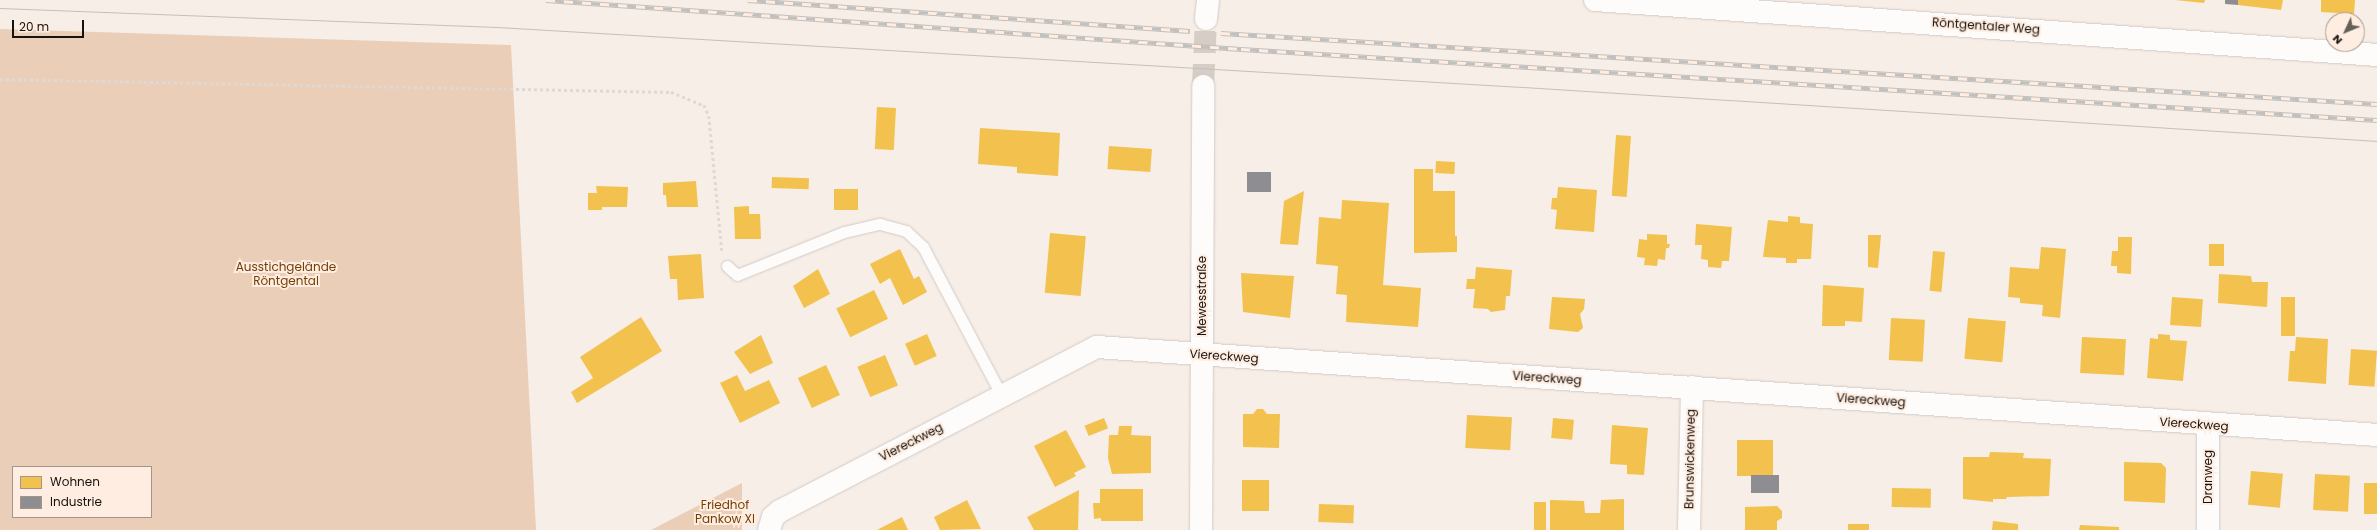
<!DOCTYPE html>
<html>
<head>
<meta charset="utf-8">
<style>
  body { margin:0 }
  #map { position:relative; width:2377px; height:530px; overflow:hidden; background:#f7eee7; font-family:Poppins,sans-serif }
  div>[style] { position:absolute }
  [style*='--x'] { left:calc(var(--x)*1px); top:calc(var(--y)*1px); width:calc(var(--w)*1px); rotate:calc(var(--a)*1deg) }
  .green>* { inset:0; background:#eaceb8 }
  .homes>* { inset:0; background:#f2c14e; transform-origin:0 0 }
  .industry>* { inset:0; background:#8d8d92; transform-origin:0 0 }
  .minor-tunnel>* { height:22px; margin-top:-11px; transform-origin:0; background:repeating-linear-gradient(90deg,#d6cdc6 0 22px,transparent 0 33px) }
  .path>* { height:2.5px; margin-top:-1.25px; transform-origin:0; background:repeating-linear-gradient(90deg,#dcd9d7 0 3px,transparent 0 6px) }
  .roads { filter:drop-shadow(0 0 1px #d2cac5) drop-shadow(0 0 1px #d2cac5) }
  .service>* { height:11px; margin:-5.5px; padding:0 5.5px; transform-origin:5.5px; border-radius:5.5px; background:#fefcfb }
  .minor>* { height:22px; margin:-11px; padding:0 11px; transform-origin:11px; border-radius:11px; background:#fefcfb }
  .tram>* { height:1px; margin:-0.5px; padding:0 0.5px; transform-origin:0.5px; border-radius:0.5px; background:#c2c0be }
  .rail>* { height:4.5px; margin-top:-2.25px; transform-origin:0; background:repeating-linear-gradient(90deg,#feede0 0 9px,#c2c0be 0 18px); box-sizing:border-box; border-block:1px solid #c2c0be }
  span { translate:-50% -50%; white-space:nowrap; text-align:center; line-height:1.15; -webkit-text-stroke:4px #feede0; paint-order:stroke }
  .street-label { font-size:12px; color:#18120e }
  .park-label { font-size:12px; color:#743e04 }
  .legend { position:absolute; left:12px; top:466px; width:140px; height:52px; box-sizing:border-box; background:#feede0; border:1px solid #a2958c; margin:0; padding:5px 7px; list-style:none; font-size:12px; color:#18120e }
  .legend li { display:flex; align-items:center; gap:8px; height:20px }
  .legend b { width:20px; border:1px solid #a2958c }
  .north { position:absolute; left:2325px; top:12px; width:40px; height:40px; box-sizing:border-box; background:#feede0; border:1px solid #a2958c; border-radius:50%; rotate:226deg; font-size:11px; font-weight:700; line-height:16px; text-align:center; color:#18120e }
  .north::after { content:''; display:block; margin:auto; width:14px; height:18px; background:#665f5a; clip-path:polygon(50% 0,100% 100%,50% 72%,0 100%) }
  .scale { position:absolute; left:12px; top:20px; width:72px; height:18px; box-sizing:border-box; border:2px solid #18120e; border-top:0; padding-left:5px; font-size:12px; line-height:14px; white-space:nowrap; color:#18120e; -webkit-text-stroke:3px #feede0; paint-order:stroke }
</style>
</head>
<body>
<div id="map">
  <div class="green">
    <i style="clip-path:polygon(evenodd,0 29px,511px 45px,536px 530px,0 530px,0 29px,13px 467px,151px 467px,151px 517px,13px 517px,13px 467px)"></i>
    <i style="clip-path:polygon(742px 483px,742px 530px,651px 530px)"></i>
  </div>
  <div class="homes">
    <i style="clip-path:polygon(2175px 0,2205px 0,2204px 3px)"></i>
    <i style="clip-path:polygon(2238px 0,2283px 0,2281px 10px,2238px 5px)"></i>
    <i style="clip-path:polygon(2321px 0,2355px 0,2354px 14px,2321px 12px)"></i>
    <i style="left:877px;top:107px;width:19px;height:42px;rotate:3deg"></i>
    <i style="clip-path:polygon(980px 128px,1060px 133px,1058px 176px,1017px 173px,1017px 167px,978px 164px)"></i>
    <i style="left:1616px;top:135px;width:15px;height:61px;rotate:4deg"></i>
    <i style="left:1109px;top:146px;width:43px;height:23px;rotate:4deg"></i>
    <i style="left:1436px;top:161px;width:19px;height:12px;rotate:3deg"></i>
    <i style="clip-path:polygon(1414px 169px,1433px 169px,1433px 191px,1455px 191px,1455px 236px,1457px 236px,1457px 252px,1414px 253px)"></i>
    <i style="left:772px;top:177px;width:37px;height:11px;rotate:2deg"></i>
    <i style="clip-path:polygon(696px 181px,698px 207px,667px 207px,666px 195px,663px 195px,663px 183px)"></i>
    <i style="clip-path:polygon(596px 186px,628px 187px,627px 207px,602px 207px,602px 210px,588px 210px,588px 193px,597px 193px)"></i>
    <i style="clip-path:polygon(1558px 187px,1597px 190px,1594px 232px,1555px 229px,1557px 210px,1551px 209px,1552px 198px,1557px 198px)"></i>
    <i style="left:834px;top:189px;width:24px;height:21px"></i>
    <i style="clip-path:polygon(1304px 191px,1298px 245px,1280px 244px,1284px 201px)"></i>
    <i style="clip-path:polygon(1342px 200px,1389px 203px,1383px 285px,1421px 288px,1418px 327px,1346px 322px,1347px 295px,1336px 294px,1338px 266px,1316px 264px,1319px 217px,1341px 219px)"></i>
    <i style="clip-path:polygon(749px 206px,749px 214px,760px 214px,761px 239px,735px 239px,734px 207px)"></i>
    <i style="clip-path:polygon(1788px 216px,1800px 217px,1800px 223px,1813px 224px,1811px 259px,1797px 259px,1797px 263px,1786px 263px,1786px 258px,1763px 257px,1768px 220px,1788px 222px)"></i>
    <i style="clip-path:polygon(1696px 224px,1732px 227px,1729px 261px,1722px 261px,1721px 268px,1708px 267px,1708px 260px,1701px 259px,1702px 245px,1695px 245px)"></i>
    <i style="left:1050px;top:233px;width:36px;height:60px;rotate:5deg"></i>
    <i style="clip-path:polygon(1647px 234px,1667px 235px,1667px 244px,1670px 244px,1669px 248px,1666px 248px,1665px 260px,1658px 259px,1657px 266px,1644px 265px,1645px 258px,1637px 257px,1639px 239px,1647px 240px)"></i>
    <i style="clip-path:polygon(1868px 235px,1881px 235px,1878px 268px,1868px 267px)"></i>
    <i style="clip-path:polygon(2118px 237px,2132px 237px,2131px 274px,2117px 273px,2117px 266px,2111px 266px,2112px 251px,2118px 251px)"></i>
    <i style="left:2209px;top:244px;width:15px;height:22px"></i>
    <i style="clip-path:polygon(2041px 247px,2066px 249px,2060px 318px,2042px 316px,2043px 305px,2020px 303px,2020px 298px,2008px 297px,2010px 267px,2039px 269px)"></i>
    <i style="clip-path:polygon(900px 249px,914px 279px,919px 276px,927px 292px,903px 305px,890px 278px,880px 284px,870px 264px)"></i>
    <i style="left:1933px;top:251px;width:12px;height:40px;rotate:5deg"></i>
    <i style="clip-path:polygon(701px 254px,704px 298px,678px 300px,677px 279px,670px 279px,668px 256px)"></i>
    <i style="clip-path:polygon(1476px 267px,1512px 270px,1510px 296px,1506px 296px,1505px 310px,1491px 312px,1488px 309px,1473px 308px,1475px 289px,1466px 289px,1467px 279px,1475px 279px)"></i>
    <i style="clip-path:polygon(818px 269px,830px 294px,804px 308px,793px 286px)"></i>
    <i style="clip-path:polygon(1241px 273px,1294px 276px,1290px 318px,1243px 312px)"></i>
    <i style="clip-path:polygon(2219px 274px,2251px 276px,2252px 282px,2268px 282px,2267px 307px,2218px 303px)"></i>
    <i style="clip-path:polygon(1823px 285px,1864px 288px,1862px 322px,1845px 321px,1845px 326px,1822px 326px)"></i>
    <i style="left:874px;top:290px;width:32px;height:42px;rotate:64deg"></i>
    <i style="clip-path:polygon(1552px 297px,1585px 299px,1584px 309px,1580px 314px,1583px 328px,1578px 332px,1549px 329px)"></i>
    <i style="left:2172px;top:297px;width:31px;height:28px;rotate:4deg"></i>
    <i style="left:2281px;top:297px;width:14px;height:39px"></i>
    <i style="clip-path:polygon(641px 317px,662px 351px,577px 403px,571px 392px,593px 378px,580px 357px)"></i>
    <i style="left:1891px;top:318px;width:34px;height:42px;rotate:3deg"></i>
    <i style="left:1968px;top:318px;width:38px;height:41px;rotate:5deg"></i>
    <i style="left:927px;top:334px;width:24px;height:24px;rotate:66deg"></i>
    <i style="clip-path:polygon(2158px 334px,2170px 335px,2170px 340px,2187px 341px,2183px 381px,2147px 378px,2150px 338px,2158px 339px)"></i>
    <i style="clip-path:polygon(761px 335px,773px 363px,750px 374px,734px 352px)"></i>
    <i style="left:2082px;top:337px;width:44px;height:36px;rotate:3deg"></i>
    <i style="clip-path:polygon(2296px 337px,2328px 339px,2326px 384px,2288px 381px,2290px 351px,2295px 351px)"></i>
    <i style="left:2351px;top:349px;width:26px;height:36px;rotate:4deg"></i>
    <i style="left:885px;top:355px;width:33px;height:30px;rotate:67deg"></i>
    <i style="left:826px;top:365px;width:33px;height:31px;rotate:65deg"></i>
    <i style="clip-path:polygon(737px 375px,745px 391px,769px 380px,780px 403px,740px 423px,720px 383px)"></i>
    <i style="clip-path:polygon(1257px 409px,1263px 409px,1267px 414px,1280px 414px,1279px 448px,1243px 447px,1243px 414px,1253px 414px)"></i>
    <i style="left:1467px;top:415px;width:45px;height:33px;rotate:3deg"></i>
    <i style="left:1104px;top:418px;width:11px;height:21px;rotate:68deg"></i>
    <i style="left:1553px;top:418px;width:21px;height:20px;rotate:5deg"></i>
    <i style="clip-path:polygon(1612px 425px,1648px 428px,1644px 475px,1627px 474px,1627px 465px,1610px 464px)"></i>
    <i style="clip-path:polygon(1119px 426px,1132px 426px,1131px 435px,1151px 436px,1151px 473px,1112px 474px,1108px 458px,1109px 435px,1118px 435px)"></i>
    <i style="clip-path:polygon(1066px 430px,1086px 467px,1074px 473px,1076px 476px,1055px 487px,1034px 446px)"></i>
    <i style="left:1737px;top:440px;width:36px;height:36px"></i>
    <i style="clip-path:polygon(1990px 452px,2024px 453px,2023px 458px,2051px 459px,2049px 496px,2007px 497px,2006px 499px,1993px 499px,1993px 502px,1963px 499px,1963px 457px,1989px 457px)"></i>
    <i style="clip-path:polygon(2124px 462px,2161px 463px,2166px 468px,2165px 503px,2124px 501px)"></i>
    <i style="left:2251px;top:471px;width:32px;height:34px;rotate:5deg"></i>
    <i style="left:2315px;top:474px;width:35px;height:36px;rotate:3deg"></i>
    <i style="left:1269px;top:480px;width:31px;height:27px;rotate:90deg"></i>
    <i style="left:2364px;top:483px;width:13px;height:31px"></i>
    <i style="left:1892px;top:488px;width:39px;height:19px;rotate:1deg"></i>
    <i style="clip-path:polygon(1100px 489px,1143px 489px,1143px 521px,1101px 521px,1101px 518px,1094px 519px,1093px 503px,1100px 503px)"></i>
    <i style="clip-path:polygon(1079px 490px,1078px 530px,1034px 530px,1027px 517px)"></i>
    <i style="clip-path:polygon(1624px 499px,1624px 530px,1550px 530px,1550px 500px,1584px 501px,1585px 513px,1600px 513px,1601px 500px)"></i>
    <i style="clip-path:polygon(967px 500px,981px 529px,940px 530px,934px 517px)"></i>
    <i style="left:1534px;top:502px;width:12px;height:28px"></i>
    <i style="left:1319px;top:504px;width:35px;height:18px;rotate:2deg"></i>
    <i style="clip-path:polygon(1777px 506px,1782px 511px,1782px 518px,1777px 521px,1777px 530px,1745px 530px,1745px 507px)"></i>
    <i style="clip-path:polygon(902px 517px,908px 530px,877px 530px)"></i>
    <i style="clip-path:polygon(1993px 521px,2018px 524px,2018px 530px,1992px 530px)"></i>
    <i style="left:1848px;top:524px;width:21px;height:6px"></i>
    <i style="clip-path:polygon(2080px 525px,2119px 527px,2119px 530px,2079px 530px)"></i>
  </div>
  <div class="industry">
    <i style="clip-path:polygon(2225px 0,2238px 0,2238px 5px,2225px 4px)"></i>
    <i style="left:1247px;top:172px;width:24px;height:20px"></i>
    <i style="left:1779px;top:475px;width:18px;height:28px;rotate:90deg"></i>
  </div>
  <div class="minor-tunnel">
    <i style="--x:1203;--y:86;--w:67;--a:-87.4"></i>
  </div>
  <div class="path">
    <i style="--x:0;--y:79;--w:671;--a:1.11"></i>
    <i style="--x:671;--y:92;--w:35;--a:22"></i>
    <i style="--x:704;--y:105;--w:12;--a:66"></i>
    <i style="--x:709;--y:116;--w:135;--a:84.5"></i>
  </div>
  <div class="roads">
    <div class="service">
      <i style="--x:727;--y:266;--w:13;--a:42"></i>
      <i style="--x:737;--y:275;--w:115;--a:-21.9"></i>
      <i style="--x:844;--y:232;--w:37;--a:-13"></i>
      <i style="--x:880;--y:224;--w:27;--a:15"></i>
      <i style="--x:906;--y:231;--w:23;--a:43"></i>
      <i style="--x:923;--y:247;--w:169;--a:62.1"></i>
    </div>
    <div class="minor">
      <i style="--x:1595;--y:0;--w:784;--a:4.02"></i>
      <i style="--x:1206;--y:19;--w:19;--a:-84"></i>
      <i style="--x:769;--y:530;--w:14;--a:-73"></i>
      <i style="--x:773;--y:517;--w:9;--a:-41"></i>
      <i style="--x:780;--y:511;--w:357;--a:-27.4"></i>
      <i style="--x:1097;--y:347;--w:1283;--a:3.93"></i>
      <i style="--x:1201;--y:530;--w:444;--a:-89.7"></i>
      <i style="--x:1689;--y:530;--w:143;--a:-88.8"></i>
      <i style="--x:2208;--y:530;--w:105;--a:-90"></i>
    </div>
  </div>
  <div class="tram">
    <i style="--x:0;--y:8;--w:497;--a:2.2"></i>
    <i style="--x:497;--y:27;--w:1044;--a:3.35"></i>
    <i style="--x:1539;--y:88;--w:840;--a:3.62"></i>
  </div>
  <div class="rail">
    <i style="--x:546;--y:0;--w:697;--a:4.03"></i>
    <i style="--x:1241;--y:49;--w:1138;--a:3.58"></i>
    <i style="--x:748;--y:0;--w:443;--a:4"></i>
    <i style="--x:1221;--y:33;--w:1158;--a:3.51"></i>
  </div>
  <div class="street-label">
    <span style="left:1986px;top:26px;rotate:4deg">Röntgentaler Weg</span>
    <span style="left:1202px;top:296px;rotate:-90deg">Mewesstraße</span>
    <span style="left:1224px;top:356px;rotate:4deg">Viereckweg</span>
    <span style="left:1547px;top:378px;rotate:4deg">Viereckweg</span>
    <span style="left:1871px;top:400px;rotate:4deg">Viereckweg</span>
    <span style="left:2194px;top:424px;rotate:4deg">Viereckweg</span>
    <span style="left:911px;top:442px;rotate:-27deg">Viereckweg</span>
    <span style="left:1690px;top:459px;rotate:-89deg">Brunswickenweg</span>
    <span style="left:2208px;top:477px;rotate:-90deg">Dranweg</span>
  </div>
  <div class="park-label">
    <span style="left:286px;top:274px">Ausstichgelände<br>Röntgental</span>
    <span style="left:725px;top:512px">Friedhof<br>Pankow XI</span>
  </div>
  <ul class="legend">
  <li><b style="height:11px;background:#f2c14e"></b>Wohnen</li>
  <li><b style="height:11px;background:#8d8d92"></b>Industrie</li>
  </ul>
  <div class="north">N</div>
  <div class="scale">20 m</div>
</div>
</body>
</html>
